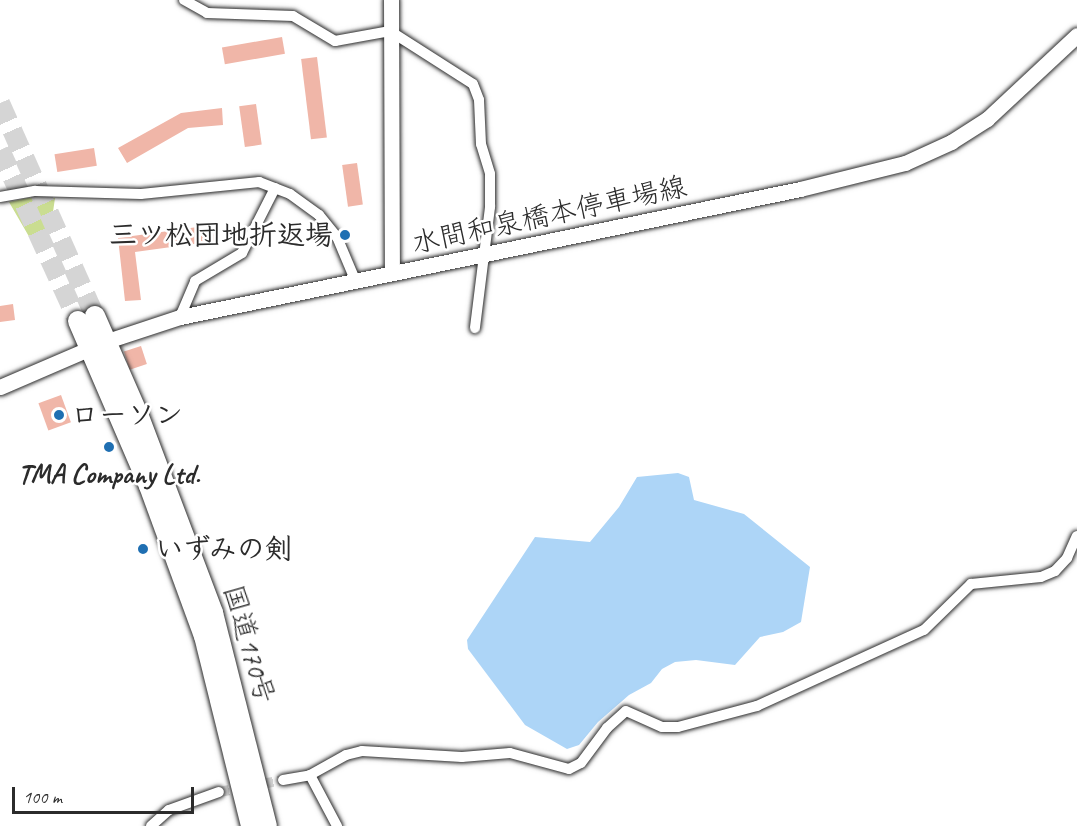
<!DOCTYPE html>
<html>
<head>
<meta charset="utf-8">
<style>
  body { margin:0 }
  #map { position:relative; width:1077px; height:826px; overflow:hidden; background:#fff; font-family:Caveat,"Klee One",sans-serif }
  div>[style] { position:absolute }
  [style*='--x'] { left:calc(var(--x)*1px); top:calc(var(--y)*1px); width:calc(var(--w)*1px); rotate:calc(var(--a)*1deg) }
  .green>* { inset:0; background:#cadd91 }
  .water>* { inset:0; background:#add5f7 }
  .building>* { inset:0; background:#f0b6a8; transform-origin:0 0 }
  .street-tunnel>* { height:10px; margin-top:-5px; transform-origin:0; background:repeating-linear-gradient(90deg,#d5d5d5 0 10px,transparent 0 15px) }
  .highway-tunnel>* { height:20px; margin-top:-10px; transform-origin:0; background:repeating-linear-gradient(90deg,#d5d5d5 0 20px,transparent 0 30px) }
  .roads { filter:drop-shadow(0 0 2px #2b2b2b) drop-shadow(0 0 2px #2b2b2b) }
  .street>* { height:10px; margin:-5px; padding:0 5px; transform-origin:5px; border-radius:5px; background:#fff }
  .secondary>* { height:15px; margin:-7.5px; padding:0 7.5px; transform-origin:7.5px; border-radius:7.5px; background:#fff }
  .highway>* { height:20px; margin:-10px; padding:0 10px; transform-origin:10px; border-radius:10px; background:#fff }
  .dots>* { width:16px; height:16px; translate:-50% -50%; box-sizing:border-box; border:3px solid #fff; border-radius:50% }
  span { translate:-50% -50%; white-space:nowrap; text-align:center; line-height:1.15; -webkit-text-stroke:5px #fff; paint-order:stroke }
  .street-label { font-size:28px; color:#2b2b2b }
  .poi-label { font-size:28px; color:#2b2b2b; font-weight:700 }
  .right { translate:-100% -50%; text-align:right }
  .left { translate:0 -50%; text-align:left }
  .scale { position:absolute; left:12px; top:787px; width:182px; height:27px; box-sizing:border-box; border:3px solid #2b2b2b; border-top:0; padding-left:8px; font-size:18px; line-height:21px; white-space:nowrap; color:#2b2b2b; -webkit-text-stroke:4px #fff; paint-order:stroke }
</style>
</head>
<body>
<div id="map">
  <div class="green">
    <i style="clip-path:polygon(28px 198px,55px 198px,53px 212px,57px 228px,31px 240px,9px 202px)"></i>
  </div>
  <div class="water">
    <i style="clip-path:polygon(678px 473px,689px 477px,694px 500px,744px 514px,810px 567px,801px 622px,783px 632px,760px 637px,735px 665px,696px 660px,675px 662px,662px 669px,651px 683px,629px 695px,598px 722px,579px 745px,567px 749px,525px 725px,468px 649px,467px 640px,535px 537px,590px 542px,619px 507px,637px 477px)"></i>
  </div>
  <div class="building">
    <i style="left:282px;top:37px;width:17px;height:61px;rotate:80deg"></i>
    <i style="left:317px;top:57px;width:81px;height:16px;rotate:83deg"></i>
    <i style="left:256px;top:104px;width:41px;height:17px;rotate:82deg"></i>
    <i style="clip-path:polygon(222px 108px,223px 125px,188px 128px,127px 163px,118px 148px,181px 113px)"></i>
    <i style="left:94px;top:148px;width:18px;height:40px;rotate:81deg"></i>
    <i style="left:357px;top:163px;width:42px;height:15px;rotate:82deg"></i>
    <i style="clip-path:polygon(212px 225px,215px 241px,135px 252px,141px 300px,125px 301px,118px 238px)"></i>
    <i style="clip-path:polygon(13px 304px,15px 320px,0 322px,0 306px)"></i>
    <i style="left:141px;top:346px;width:19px;height:18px;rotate:72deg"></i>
    <i style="left:61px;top:395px;width:29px;height:24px;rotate:70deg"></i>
  </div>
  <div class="street-tunnel">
    <i style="--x:219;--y:792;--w:65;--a:-10.6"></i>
  </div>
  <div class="highway-tunnel">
    <i style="--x:0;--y:103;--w:233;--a:66"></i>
    <i style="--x:0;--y:150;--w:188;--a:65.5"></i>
  </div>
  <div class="roads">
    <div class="street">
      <i style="--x:184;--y:0;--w:26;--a:29"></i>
      <i style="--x:207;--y:13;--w:86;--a:2"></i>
      <i style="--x:293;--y:16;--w:49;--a:30.8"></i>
      <i style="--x:335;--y:41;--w:56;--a:-10.3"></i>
      <i style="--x:390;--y:31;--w:98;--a:32.6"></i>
      <i style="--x:473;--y:84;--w:17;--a:69"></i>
      <i style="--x:479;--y:100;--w:44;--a:87.4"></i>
      <i style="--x:481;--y:144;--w:31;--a:73"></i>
      <i style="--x:490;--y:174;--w:33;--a:90"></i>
      <i style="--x:490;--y:207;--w:122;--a:97.1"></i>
      <i style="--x:0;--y:197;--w:36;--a:-10"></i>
      <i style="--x:35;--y:191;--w:106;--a:1.6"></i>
      <i style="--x:141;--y:194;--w:119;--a:-5.8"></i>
      <i style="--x:259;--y:182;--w:33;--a:21"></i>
      <i style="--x:290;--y:194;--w:36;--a:36"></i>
      <i style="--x:319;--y:215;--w:28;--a:51"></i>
      <i style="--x:337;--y:237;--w:49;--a:67.1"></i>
      <i style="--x:180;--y:317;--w:39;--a:-67"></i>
      <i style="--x:195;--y:281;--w:55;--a:-30.8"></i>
      <i style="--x:242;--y:253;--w:73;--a:-63.1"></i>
      <i style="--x:310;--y:775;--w:58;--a:62.1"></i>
      <i style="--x:283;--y:780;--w:27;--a:-10"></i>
      <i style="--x:310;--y:775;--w:41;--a:-29.1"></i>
      <i style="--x:346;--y:755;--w:16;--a:-14"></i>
      <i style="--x:362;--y:751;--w:100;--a:3.4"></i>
      <i style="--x:462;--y:757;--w:48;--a:-4.8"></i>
      <i style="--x:510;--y:753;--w:61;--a:15.2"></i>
      <i style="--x:569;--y:769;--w:13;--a:-27"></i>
      <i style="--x:581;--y:763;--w:44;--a:-53.4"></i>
      <i style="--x:607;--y:728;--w:25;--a:-42"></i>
      <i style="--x:626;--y:711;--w:39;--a:24"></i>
      <i style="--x:662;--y:727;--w:16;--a:0"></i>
      <i style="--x:678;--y:727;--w:82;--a:-14.9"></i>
      <i style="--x:757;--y:706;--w:183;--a:-24.5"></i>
      <i style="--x:924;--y:630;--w:66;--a:-44.4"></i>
      <i style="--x:971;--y:584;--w:70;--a:-5.7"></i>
      <i style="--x:1041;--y:577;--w:15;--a:-23"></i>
      <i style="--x:1055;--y:571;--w:18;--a:-47"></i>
      <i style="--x:1067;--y:558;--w:24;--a:-66"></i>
      <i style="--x:151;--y:826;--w:24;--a:-42"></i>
      <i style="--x:169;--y:810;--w:53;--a:-19.8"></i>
    </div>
    <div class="secondary">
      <i style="--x:391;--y:0;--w:273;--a:89.8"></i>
      <i style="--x:0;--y:387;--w:116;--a:-23.3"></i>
      <i style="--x:107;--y:341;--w:77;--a:-18.2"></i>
      <i style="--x:180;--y:317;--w:633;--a:-11.66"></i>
      <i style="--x:800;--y:189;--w:108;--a:-13.9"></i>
      <i style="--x:905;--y:163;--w:51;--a:-24.5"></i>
      <i style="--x:951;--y:142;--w:43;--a:-32.6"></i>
      <i style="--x:987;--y:119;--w:123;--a:-43"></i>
    </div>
    <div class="highway">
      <i style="--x:95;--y:316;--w:107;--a:66.3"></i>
      <i style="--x:138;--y:414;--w:213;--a:69.3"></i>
      <i style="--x:213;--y:613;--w:220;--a:75.8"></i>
      <i style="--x:78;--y:321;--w:180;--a:66.7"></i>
      <i style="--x:149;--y:486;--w:160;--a:69.9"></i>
      <i style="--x:204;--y:636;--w:196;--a:76.1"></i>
    </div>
  </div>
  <div class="dots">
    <i style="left:345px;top:235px;background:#1f6fb2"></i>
    <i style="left:59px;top:415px;background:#1f6fb2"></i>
    <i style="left:109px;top:447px;background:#1f6fb2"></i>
    <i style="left:143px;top:549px;background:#1f6fb2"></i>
  </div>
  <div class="street-label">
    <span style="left:549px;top:215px;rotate:-12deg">水間和泉橋本停車場線</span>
    <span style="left:249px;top:644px;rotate:74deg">国道170号</span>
  </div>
  <div class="poi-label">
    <span class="right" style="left:333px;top:235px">三ツ松団地折返場</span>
    <span class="left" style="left:71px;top:415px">ローソン</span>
    <span style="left:109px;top:474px">TMA Company Ltd.</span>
    <span class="left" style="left:155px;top:549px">いずみの剣</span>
  </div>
  <div class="scale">100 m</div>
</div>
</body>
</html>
